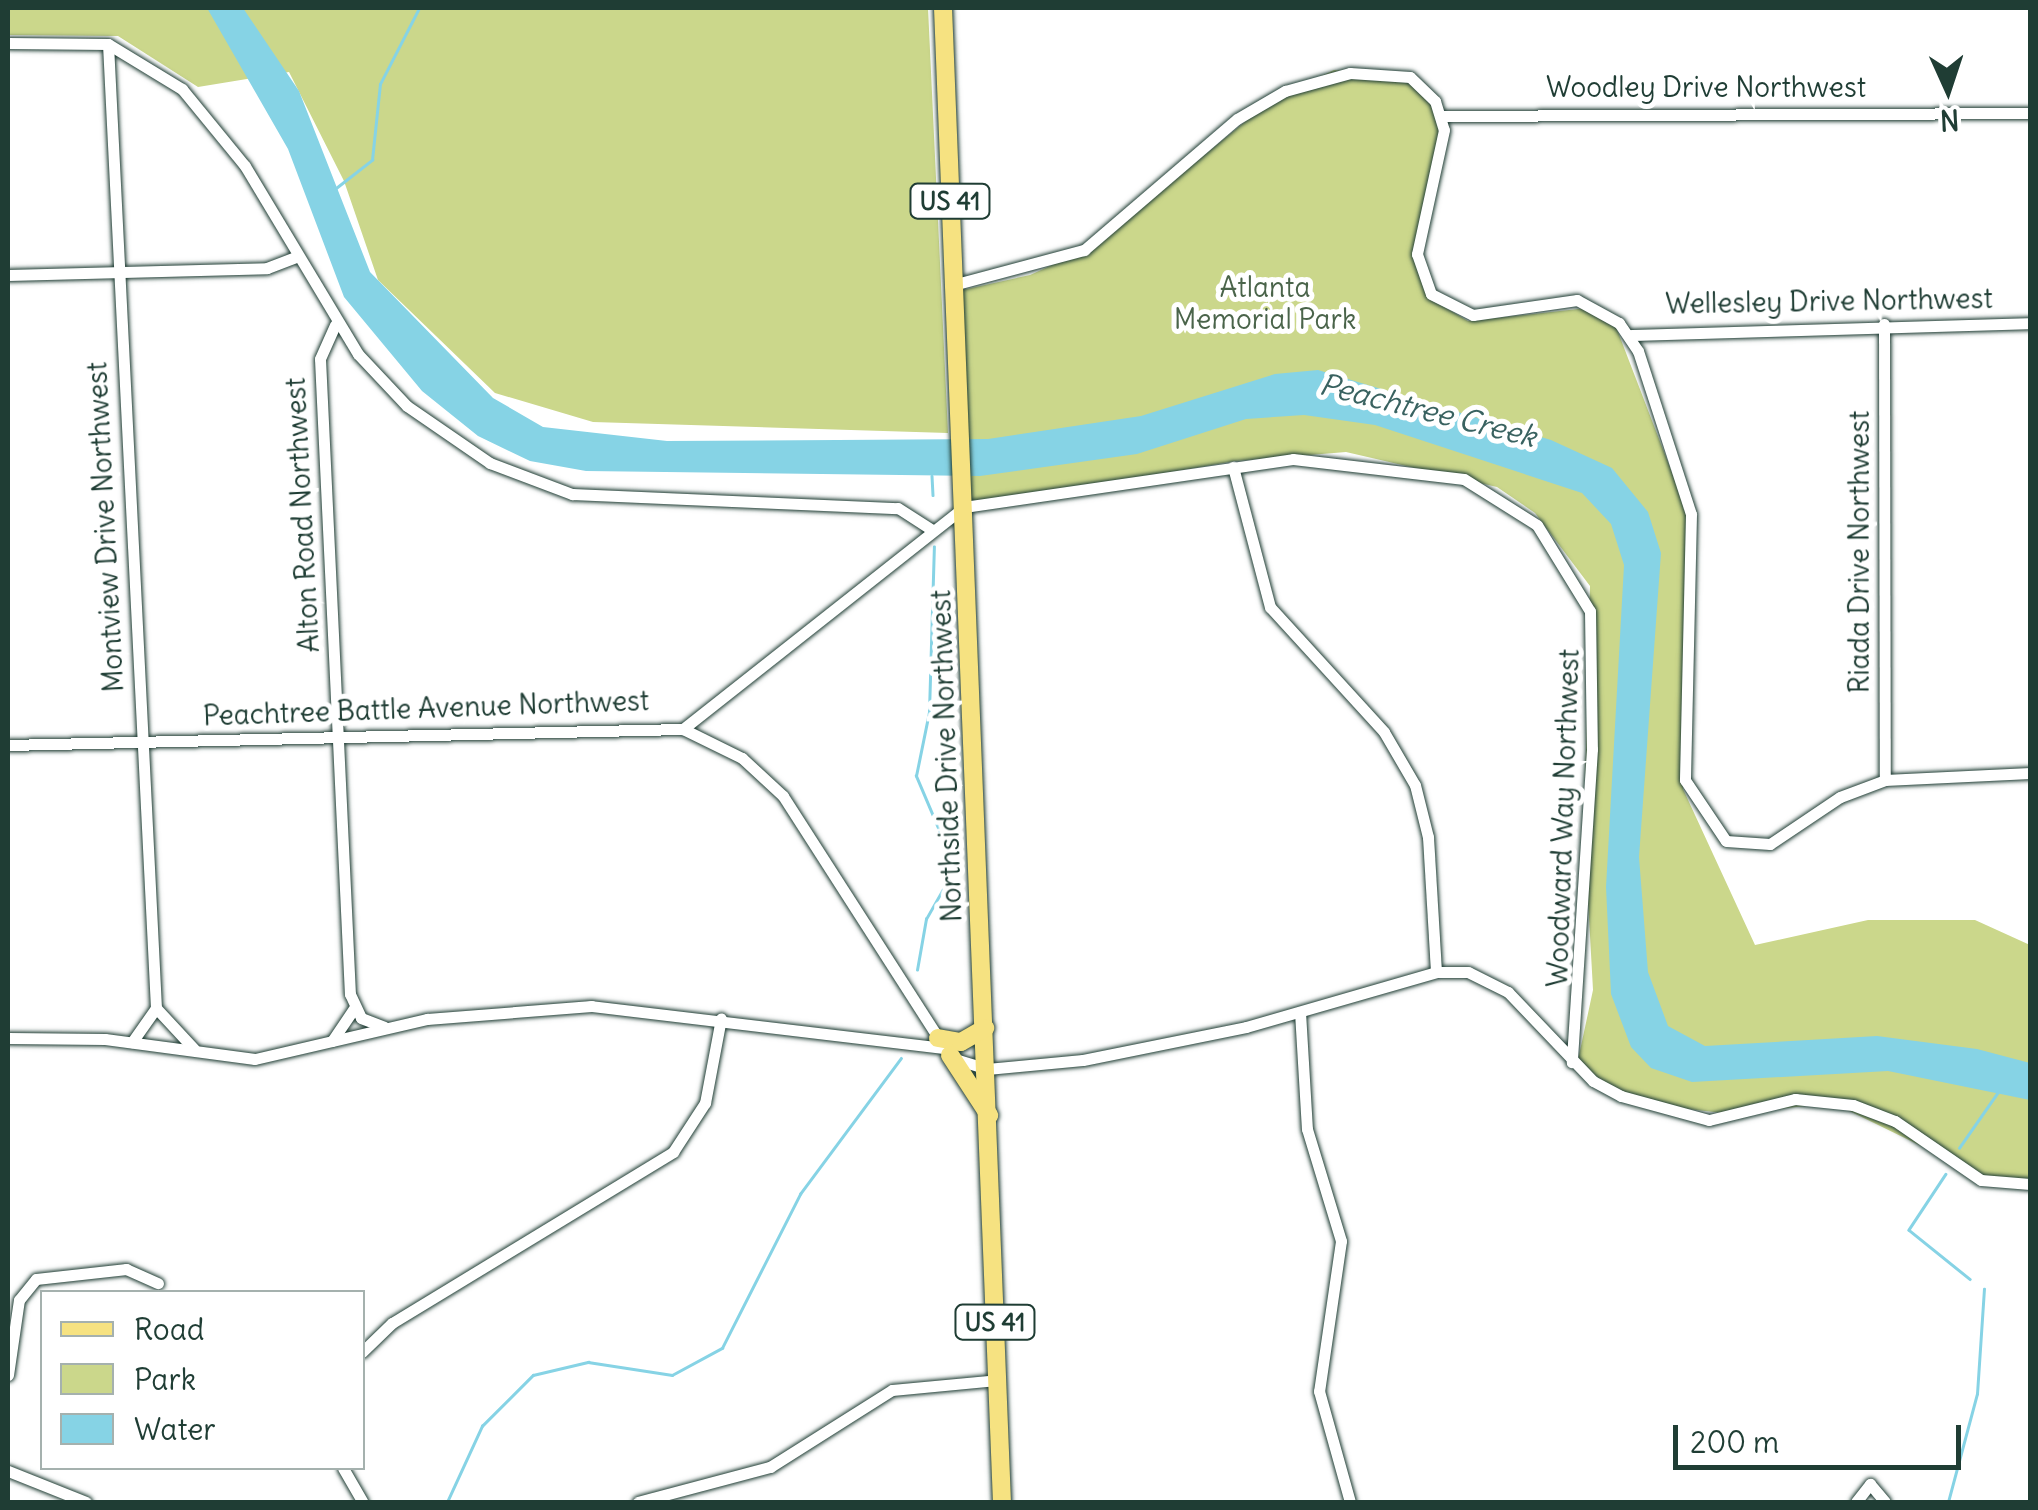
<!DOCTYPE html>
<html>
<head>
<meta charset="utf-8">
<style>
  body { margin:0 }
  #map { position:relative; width:2038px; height:1510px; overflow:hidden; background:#fff; font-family:Delius,sans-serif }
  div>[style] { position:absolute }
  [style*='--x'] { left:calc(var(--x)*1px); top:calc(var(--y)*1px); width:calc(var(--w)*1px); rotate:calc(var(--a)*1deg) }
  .green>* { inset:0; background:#cbd78b }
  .water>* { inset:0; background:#86d3e5 }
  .stream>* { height:2.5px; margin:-1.25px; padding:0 1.25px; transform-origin:1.25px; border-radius:1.25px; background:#86d3e5 }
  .roads { filter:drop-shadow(0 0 2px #1f3d34) drop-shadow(0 0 2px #1f3d34) }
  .minor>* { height:11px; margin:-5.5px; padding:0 5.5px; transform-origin:5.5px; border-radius:5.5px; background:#fff }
  .primary>* { height:18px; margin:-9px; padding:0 9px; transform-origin:9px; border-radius:9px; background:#f6e281 }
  span { translate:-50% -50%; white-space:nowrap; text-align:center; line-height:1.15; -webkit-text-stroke:10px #fff; paint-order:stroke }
  .shield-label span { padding:2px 8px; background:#fff; border:2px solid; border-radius:8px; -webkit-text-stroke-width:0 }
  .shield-label { font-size:25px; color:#1f3d34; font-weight:700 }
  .street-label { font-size:28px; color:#1f3d34 }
  .park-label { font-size:28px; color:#4a644a }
  .water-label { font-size:30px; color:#396260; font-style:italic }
  .frame { position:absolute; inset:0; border:10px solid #1f3d34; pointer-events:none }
  .legend { position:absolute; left:40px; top:1290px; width:325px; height:180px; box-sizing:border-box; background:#fff; border:2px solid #a5b1ae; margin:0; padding:12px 18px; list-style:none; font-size:30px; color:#1f3d34 }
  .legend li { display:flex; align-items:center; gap:20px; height:50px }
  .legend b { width:50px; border:2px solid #a5b1ae }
  .north { position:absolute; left:1898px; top:40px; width:100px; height:100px; -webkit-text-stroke:8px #fff; paint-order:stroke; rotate:177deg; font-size:28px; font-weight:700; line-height:40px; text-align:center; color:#1f3d34 }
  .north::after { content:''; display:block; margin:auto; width:35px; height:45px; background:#1f3d34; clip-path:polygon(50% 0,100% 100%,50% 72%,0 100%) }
  .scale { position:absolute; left:1673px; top:1425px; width:288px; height:45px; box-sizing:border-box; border:5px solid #1f3d34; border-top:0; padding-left:12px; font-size:30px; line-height:35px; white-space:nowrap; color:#1f3d34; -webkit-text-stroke:8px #fff; paint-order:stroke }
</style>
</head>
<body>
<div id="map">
  <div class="green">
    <i style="clip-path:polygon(8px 8px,928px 8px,948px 433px,593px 422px,495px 393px,378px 280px,344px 181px,289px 72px,198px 87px,118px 36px,8px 35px)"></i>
    <i style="clip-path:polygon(1334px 70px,1417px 78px,1444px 114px,1415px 261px,1429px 298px,1468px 321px,1587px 308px,1613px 319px,1694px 530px,1683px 789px,1755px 945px,1868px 920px,1975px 920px,2030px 945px,2030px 1180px,1995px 1182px,1833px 1103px,1732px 1114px,1625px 1102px,1578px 1060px,1593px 990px,1584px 826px,1590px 586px,1535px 513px,1497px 487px,1346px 452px,1235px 461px,959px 509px,962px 290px,1030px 275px,1092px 247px,1273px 99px)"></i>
  </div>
  <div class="water">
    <i style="clip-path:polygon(207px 8px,243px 8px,299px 91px,370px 272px,493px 398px,543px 427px,667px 441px,988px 439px,1141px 416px,1275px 374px,1318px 370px,1551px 440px,1612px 468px,1648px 512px,1661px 553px,1639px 857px,1648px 972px,1668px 1026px,1705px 1046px,1877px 1036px,1977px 1049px,2030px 1063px,2030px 1100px,1888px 1071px,1692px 1082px,1651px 1068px,1631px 1047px,1611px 994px,1606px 887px,1624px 565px,1611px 524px,1582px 493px,1375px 425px,1304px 415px,1246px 419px,1137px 454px,980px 476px,586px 471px,530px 461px,478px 436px,422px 391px,344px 297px,288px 149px)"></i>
  </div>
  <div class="stream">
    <i style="--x:336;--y:188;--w:46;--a:-37.9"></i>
    <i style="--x:372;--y:160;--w:76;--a:-84"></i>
    <i style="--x:380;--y:84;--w:85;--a:-62.8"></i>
    <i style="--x:932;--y:476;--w:19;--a:87"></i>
    <i style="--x:917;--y:970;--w:52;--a:-80"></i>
    <i style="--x:926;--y:919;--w:59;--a:-60.4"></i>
    <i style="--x:955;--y:868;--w:100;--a:-113"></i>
    <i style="--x:916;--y:776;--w:65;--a:-78.5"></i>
    <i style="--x:929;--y:712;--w:165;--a:-88.3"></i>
    <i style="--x:1959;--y:1148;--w:68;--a:-55.1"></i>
    <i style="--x:1946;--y:1174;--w:67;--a:123.5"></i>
    <i style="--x:1909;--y:1230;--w:78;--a:38.8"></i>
    <i style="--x:447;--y:1502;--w:84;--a:-65.3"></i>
    <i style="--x:482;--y:1426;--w:72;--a:-45"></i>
    <i style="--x:533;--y:1375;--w:57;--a:-13.3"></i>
    <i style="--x:588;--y:1362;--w:85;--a:8.8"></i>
    <i style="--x:672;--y:1375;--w:57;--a:-28.4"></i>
    <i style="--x:722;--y:1348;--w:173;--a:-63.1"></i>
    <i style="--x:800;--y:1194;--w:169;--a:-53.4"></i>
    <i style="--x:1948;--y:1502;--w:112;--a:-75"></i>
    <i style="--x:1977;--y:1394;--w:105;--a:-86.2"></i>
  </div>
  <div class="roads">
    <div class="minor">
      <i style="--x:8;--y:43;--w:100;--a:0.6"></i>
      <i style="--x:108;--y:44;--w:87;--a:31.3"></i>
      <i style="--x:182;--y:89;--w:99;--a:50.7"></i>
      <i style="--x:245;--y:166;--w:219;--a:59"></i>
      <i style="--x:358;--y:354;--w:71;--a:46.7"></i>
      <i style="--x:407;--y:406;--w:101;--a:34.5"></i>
      <i style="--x:490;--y:463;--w:88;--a:20.7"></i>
      <i style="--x:572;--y:494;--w:326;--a:2.5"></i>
      <i style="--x:898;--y:508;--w:40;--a:32.9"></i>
      <i style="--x:108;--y:44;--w:965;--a:87.15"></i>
      <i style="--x:156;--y:1008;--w:42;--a:125.2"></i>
      <i style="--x:1441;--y:116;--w:589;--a:-0.29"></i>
      <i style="--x:8;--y:275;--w:259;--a:-1.5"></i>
      <i style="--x:267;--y:268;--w:30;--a:-21"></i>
      <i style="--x:953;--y:285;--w:136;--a:-15"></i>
      <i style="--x:1084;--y:250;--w:201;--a:-40.6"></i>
      <i style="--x:1237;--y:119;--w:56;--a:-30.3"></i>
      <i style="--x:1285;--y:91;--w:67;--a:-15.5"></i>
      <i style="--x:1350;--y:73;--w:60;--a:3.8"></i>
      <i style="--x:1410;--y:77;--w:35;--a:44"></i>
      <i style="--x:1435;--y:101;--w:30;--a:73"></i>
      <i style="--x:1444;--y:130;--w:127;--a:102.3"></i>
      <i style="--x:1417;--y:254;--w:42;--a:70.7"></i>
      <i style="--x:1431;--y:294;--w:47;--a:26.6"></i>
      <i style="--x:1473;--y:315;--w:105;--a:-8.2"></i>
      <i style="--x:1577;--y:300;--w:48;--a:28.7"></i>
      <i style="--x:1619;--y:323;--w:34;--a:56"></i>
      <i style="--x:1638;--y:351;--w:171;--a:72"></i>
      <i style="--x:1691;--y:514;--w:266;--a:91.3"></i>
      <i style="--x:1685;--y:780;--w:73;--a:56.1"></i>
      <i style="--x:1726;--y:841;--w:44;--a:3.9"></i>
      <i style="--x:1770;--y:844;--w:84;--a:-33.9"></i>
      <i style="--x:1840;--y:797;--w:48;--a:-20.7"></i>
      <i style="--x:1885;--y:780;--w:145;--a:-2.8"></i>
      <i style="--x:1884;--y:324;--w:456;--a:89.9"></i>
      <i style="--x:335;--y:325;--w:37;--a:114"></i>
      <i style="--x:320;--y:359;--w:636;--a:87.3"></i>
      <i style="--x:350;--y:994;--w:26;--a:65"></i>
      <i style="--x:361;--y:1018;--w:25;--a:21"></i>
      <i style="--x:1630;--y:335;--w:400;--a:-1.7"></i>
      <i style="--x:1233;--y:467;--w:145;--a:75.2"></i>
      <i style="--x:1270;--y:607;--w:169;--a:47.6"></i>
      <i style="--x:1384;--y:732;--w:61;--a:59.7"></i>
      <i style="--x:1415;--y:785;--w:54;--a:76"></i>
      <i style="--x:1428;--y:837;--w:135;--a:86.6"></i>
      <i style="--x:683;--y:729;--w:358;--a:-38.3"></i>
      <i style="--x:964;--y:507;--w:332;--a:-8.3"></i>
      <i style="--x:1293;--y:459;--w:172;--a:6.7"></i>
      <i style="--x:1464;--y:479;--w:86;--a:32.2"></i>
      <i style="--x:1537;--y:525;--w:101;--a:58.4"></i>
      <i style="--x:1590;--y:611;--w:138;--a:89.2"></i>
      <i style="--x:1592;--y:749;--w:314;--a:93.7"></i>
      <i style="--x:8;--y:745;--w:675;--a:-1.36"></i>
      <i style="--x:683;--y:729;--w:66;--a:26.2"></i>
      <i style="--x:742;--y:758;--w:56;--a:42.8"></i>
      <i style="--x:783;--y:796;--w:291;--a:57.3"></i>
      <i style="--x:156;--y:1008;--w:56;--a:47.2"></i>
      <i style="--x:1300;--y:1012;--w:117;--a:86.6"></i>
      <i style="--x:1307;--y:1129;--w:117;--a:73.1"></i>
      <i style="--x:1341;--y:1241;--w:152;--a:98.3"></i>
      <i style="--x:1319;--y:1391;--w:115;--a:74.4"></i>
      <i style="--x:8;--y:1038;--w:97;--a:0.6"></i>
      <i style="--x:105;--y:1039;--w:151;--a:7.6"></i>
      <i style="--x:255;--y:1059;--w:177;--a:-13.1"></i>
      <i style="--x:427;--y:1019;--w:165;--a:-4.5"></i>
      <i style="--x:591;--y:1006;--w:356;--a:6.8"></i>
      <i style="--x:332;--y:1041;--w:40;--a:-56"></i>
      <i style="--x:955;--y:1059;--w:34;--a:17"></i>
      <i style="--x:987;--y:1069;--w:96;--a:-5.4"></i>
      <i style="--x:1083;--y:1060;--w:166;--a:-11.4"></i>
      <i style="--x:1246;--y:1027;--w:198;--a:-16.1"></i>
      <i style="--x:1436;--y:972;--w:32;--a:0"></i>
      <i style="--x:1468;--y:972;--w:45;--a:26.6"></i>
      <i style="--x:1508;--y:992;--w:123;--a:46.3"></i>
      <i style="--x:1593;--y:1081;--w:32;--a:28"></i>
      <i style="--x:1621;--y:1096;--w:91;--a:15.3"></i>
      <i style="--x:1709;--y:1120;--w:89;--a:-13.7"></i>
      <i style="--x:1795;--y:1099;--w:58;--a:5.9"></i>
      <i style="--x:1853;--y:1105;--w:45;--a:20.9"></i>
      <i style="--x:1895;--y:1121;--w:104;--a:34.5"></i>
      <i style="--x:1981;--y:1180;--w:49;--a:4.7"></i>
      <i style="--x:362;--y:1352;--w:42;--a:-44"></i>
      <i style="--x:392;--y:1323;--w:329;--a:-31.3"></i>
      <i style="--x:673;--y:1152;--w:59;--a:-56.9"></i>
      <i style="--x:705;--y:1103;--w:86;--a:-79.3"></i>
      <i style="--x:8;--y:1375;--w:76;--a:-81.7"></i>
      <i style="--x:19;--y:1300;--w:27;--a:-51"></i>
      <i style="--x:36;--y:1279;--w:91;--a:-6.3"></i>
      <i style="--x:126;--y:1269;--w:35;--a:24"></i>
      <i style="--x:343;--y:1468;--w:39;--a:60"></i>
      <i style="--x:8;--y:1471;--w:84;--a:21.7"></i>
      <i style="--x:638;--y:1502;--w:137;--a:-14.9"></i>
      <i style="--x:770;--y:1467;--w:144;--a:-32.3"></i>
      <i style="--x:892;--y:1390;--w:105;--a:-5.4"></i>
      <i style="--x:1856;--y:1502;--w:23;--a:-52"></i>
      <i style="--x:1870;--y:1484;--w:23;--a:50"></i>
    </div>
    <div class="primary">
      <i style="--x:943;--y:8;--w:1495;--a:87.74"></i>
      <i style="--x:938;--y:1038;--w:23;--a:10"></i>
      <i style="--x:961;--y:1042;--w:28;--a:-30"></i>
      <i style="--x:950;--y:1055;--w:72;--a:57"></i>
    </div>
  </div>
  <div class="shield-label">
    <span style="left:950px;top:201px">US 41</span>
    <span style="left:995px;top:1322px">US 41</span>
  </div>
  <div class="street-label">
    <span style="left:1706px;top:87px">Woodley Drive Northwest</span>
    <span style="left:1829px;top:301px;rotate:-1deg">Wellesley Drive Northwest</span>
    <span style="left:302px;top:515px;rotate:-93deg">Alton Road Northwest</span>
    <span style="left:105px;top:527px;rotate:-93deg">Montview Drive Northwest</span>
    <span style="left:1859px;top:552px;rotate:-90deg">Riada Drive Northwest</span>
    <span style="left:426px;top:708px;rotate:-2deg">Peachtree Battle Avenue Northwest</span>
    <span style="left:946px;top:756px;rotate:-92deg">Northside Drive Northwest</span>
    <span style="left:1563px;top:818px;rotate:-88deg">Woodward Way Northwest</span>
  </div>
  <div class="park-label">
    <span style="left:1265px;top:303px">Atlanta<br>Memorial Park</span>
  </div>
  <div class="water-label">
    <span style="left:1428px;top:410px;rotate:14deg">Peachtree Creek</span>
  </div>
  <div class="frame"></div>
  <ul class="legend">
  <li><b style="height:12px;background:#f6e281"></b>Road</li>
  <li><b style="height:28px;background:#cbd78b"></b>Park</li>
  <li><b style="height:28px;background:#86d3e5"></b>Water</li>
  </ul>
  <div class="north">N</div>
  <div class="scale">200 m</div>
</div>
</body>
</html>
